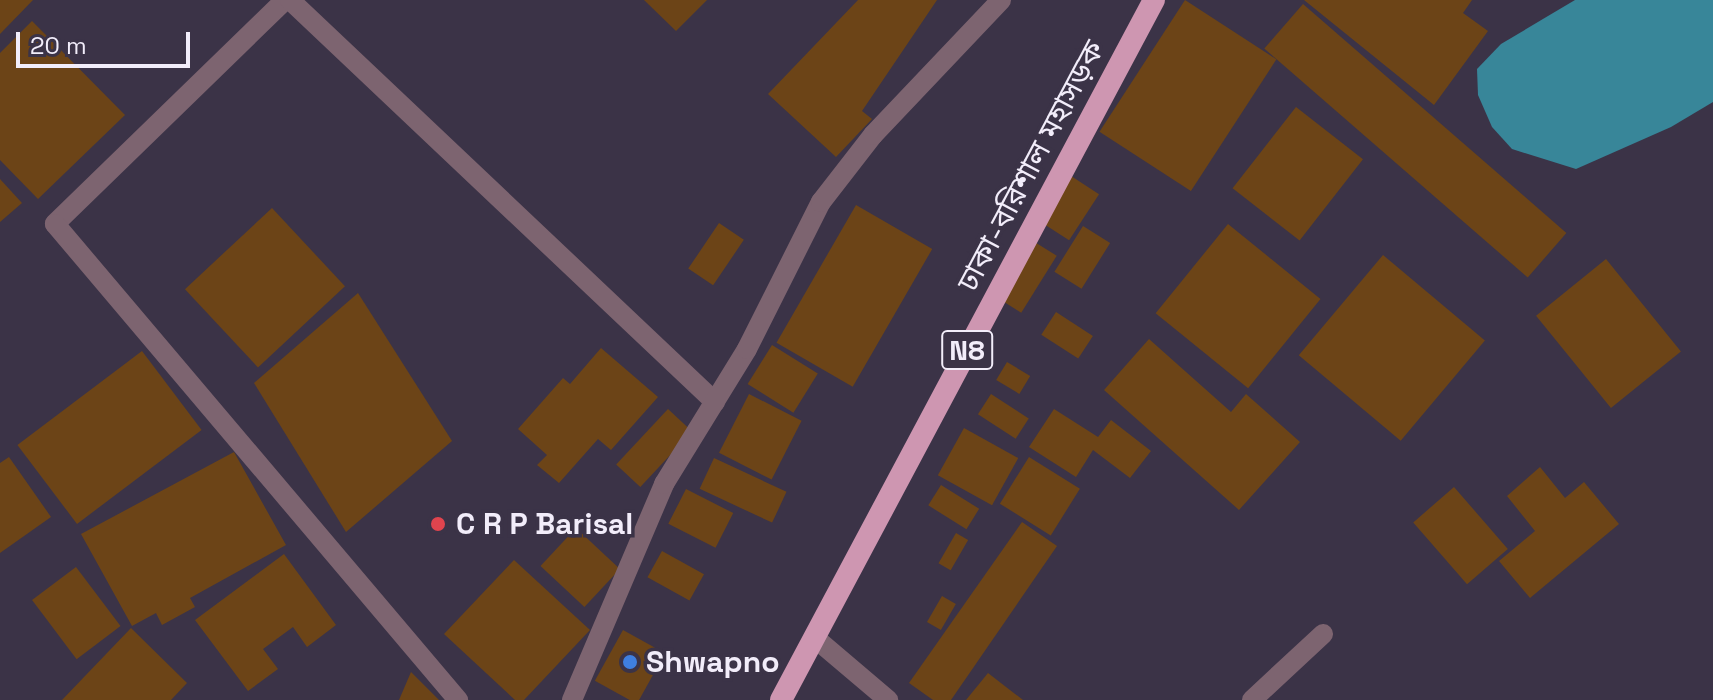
<!DOCTYPE html>
<html>
<head>
<meta charset="utf-8">
<style>
  body { margin:0 }
  #map { position:relative; width:1713px; height:700px; overflow:hidden; background:#3b3347; font-family:"Space Grotesk","Noto Sans Bengali",sans-serif }
  div>[style] { position:absolute }
  [style*='--x'] { left:calc(var(--x)*1px); top:calc(var(--y)*1px); width:calc(var(--w)*1px); rotate:calc(var(--a)*1deg) }
  .water>* { inset:0; background:#388699 }
  .building>* { inset:0; background:#6c4417; transform-origin:0 0 }
  .minor>* { height:20px; margin:-10px; padding:0 10px; transform-origin:10px; border-radius:10px; background:#7d6470 }
  .trunk>* { height:22px; margin:-11px; padding:0 11px; transform-origin:11px; border-radius:11px; background:#ce96b1 }
  .dots>* { width:22px; height:22px; translate:-50% -50%; box-sizing:border-box; border:4px solid #3b3347; border-radius:50% }
  span { translate:-50% -50%; white-space:nowrap; text-align:center; line-height:1.15; -webkit-text-stroke:7px #3b3347; paint-order:stroke }
  .shield-label span { padding:2px 6px; background:#3b3347; border:2px solid; border-radius:6px; -webkit-text-stroke-width:0 }
  .shield-label { font-size:28px; color:#f2edfa; font-weight:700 }
  .street-label { font-size:30px; color:#f2edfa }
  .poi-label { font-size:30px; color:#f2edfa; font-weight:700 }
  .left { translate:0 -50%; text-align:left }
  .scale { position:absolute; left:16px; top:32px; width:174px; height:36px; box-sizing:border-box; border:4px solid #f2edfa; border-top:0; padding-left:10px; font-size:24px; line-height:28px; white-space:nowrap; color:#f2edfa; -webkit-text-stroke:6px #3b3347; paint-order:stroke }
</style>
</head>
<body>
<div id="map">
  <div class="water">
    <i style="clip-path:polygon(1575px 0,1713px 0,1713px 102px,1671px 127px,1576px 169px,1512px 149px,1492px 127px,1478px 95px,1477px 69px,1501px 44px)"></i>
  </div>
  <div class="building">
    <i style="clip-path:polygon(0 0,33px 0,0 34px)"></i>
    <i style="clip-path:polygon(644px 0,707px 0,676px 31px)"></i>
    <i style="clip-path:polygon(858px 0,937px 0,862px 111px,872px 119px,836px 157px,768px 94px)"></i>
    <i style="left:1185px;top:0;width:109px;height:157px;rotate:33deg"></i>
    <i style="clip-path:polygon(1304px 0,1472px 0,1463px 13px,1488px 31px,1434px 105px)"></i>
    <i style="left:1303px;top:4px;width:349px;height:59px;rotate:41deg"></i>
    <i style="clip-path:polygon(32px 21px,125px 115px,38px 199px,0 160px,0 53px)"></i>
    <i style="left:1296px;top:107px;width:85px;height:103px;rotate:38deg"></i>
    <i style="left:1068px;top:174px;width:37px;height:55px;rotate:33deg"></i>
    <i style="clip-path:polygon(0 179px,22px 203px,0 222px)"></i>
    <i style="left:856px;top:205px;width:88px;height:159px;rotate:30deg"></i>
    <i style="left:272px;top:208px;width:107px;height:119px;rotate:47deg"></i>
    <i style="left:719px;top:223px;width:30px;height:55px;rotate:34deg"></i>
    <i style="left:1228px;top:224px;width:119px;height:115px;rotate:39deg"></i>
    <i style="left:1083px;top:226px;width:32px;height:54px;rotate:32deg"></i>
    <i style="left:1033px;top:241px;width:28px;height:67px;rotate:32deg"></i>
    <i style="left:1383px;top:255px;width:133px;height:131px;rotate:40deg"></i>
    <i style="left:1606px;top:259px;width:119px;height:90px;rotate:51deg"></i>
    <i style="clip-path:polygon(358px 293px,452px 441px,346px 532px,254px 383px)"></i>
    <i style="left:1056px;top:312px;width:44px;height:27px;rotate:33deg"></i>
    <i style="clip-path:polygon(1149px 339px,1231px 412px,1246px 394px,1300px 442px,1239px 510px,1104px 390px)"></i>
    <i style="left:772px;top:345px;width:54px;height:46px;rotate:32deg"></i>
    <i style="clip-path:polygon(601px 348px,658px 397px,611px 450px,598px 439px,559px 483px,537px 465px,547px 455px,518px 429px,563px 378px,570px 384px)"></i>
    <i style="left:142px;top:351px;width:99px;height:156px;rotate:53deg"></i>
    <i style="left:1007px;top:362px;width:27px;height:21px;rotate:31deg"></i>
    <i style="left:749px;top:394px;width:59px;height:66px;rotate:27deg"></i>
    <i style="left:991px;top:394px;width:45px;height:24px;rotate:33deg"></i>
    <i style="left:668px;top:409px;width:33px;height:76px;rotate:43deg"></i>
    <i style="clip-path:polygon(1054px 409px,1098px 437px,1111px 420px,1151px 451px,1130px 478px,1093px 450px,1076px 477px,1029px 447px)"></i>
    <i style="left:964px;top:428px;width:62px;height:54px;rotate:29deg"></i>
    <i style="clip-path:polygon(234px 452px,286px 545px,190px 598px,195px 607px,162px 625px,156px 613px,132px 626px,81px 534px)"></i>
    <i style="clip-path:polygon(9px 457px,51px 517px,0 553px,0 463px)"></i>
    <i style="left:1029px;top:457px;width:60px;height:55px;rotate:32deg"></i>
    <i style="left:714px;top:458px;width:80px;height:34px;rotate:25deg"></i>
    <i style="clip-path:polygon(1540px 467px,1565px 498px,1584px 482px,1619px 524px,1530px 598px,1499px 561px,1535px 531px,1507px 496px)"></i>
    <i style="left:941px;top:485px;width:45px;height:24px;rotate:32deg"></i>
    <i style="left:1454px;top:487px;width:82px;height:54px;rotate:49deg"></i>
    <i style="left:686px;top:489px;width:53px;height:39px;rotate:27deg"></i>
    <i style="clip-path:polygon(1022px 522px,1057px 546px,951px 700px,933px 700px,909px 683px)"></i>
    <i style="left:576px;top:528px;width:60px;height:52px;rotate:43deg"></i>
    <i style="left:956px;top:533px;width:14px;height:35px;rotate:30deg"></i>
    <i style="left:662px;top:551px;width:48px;height:30px;rotate:29deg"></i>
    <i style="clip-path:polygon(284px 554px,336px 625px,307px 647px,293px 627px,263px 649px,278px 669px,248px 691px,195px 620px)"></i>
    <i style="clip-path:polygon(514px 560px,590px 630px,524px 700px,515px 700px,444px 634px)"></i>
    <i style="left:76px;top:567px;width:74px;height:55px;rotate:53deg"></i>
    <i style="left:942px;top:596px;width:16px;height:30px;rotate:30deg"></i>
    <i style="clip-path:polygon(131px 628px,187px 683px,171px 700px,62px 700px)"></i>
    <i style="left:623px;top:630px;width:48px;height:58px;rotate:29deg"></i>
    <i style="clip-path:polygon(411px 672px,439px 700px,399px 700px)"></i>
    <i style="clip-path:polygon(988px 673px,1023px 700px,966px 700px)"></i>
  </div>
  <div class="minor">
    <i style="--x:285;--y:0;--w:321;--a:135.8"></i>
    <i style="--x:55;--y:224;--w:624;--a:49.75"></i>
    <i style="--x:290;--y:0;--w:585;--a:43.41"></i>
    <i style="--x:815;--y:638;--w:96;--a:40.3"></i>
    <i style="--x:572;--y:700;--w:235;--a:-66.9"></i>
    <i style="--x:664;--y:484;--w:158;--a:-58.4"></i>
    <i style="--x:747;--y:349;--w:165;--a:-63.3"></i>
    <i style="--x:821;--y:202;--w:85;--a:-52.2"></i>
    <i style="--x:873;--y:135;--w:186;--a:-46.5"></i>
    <i style="--x:1252;--y:700;--w:97;--a:-42.9"></i>
  </div>
  <div class="trunk">
    <i style="--x:781;--y:700;--w:793;--a:-61.95"></i>
  </div>
  <div class="dots">
    <i style="left:438px;top:524px;background:#e0444e"></i>
    <i style="left:630px;top:662px;background:#3f7fe0"></i>
  </div>
  <div class="shield-label">
    <span style="left:967px;top:350px">N8</span>
  </div>
  <div class="street-label">
    <span style="left:1031px;top:166px;rotate:-62deg">ঢাকা-বরিশাল মহাসড়ক</span>
  </div>
  <div class="poi-label">
    <span class="left" style="left:456px;top:524px">C R P Barisal</span>
    <span class="left" style="left:646px;top:662px">Shwapno</span>
  </div>
  <div class="scale">20 m</div>
</div>
</body>
</html>
